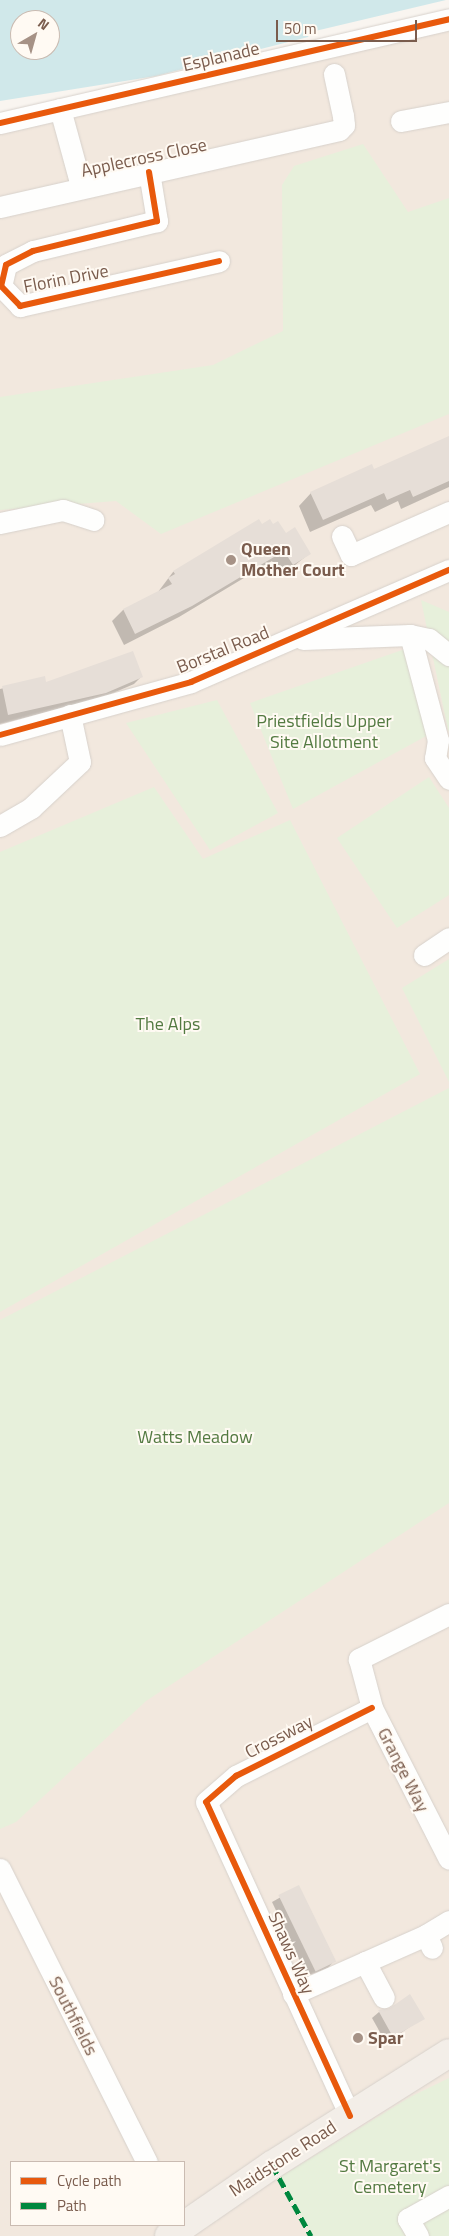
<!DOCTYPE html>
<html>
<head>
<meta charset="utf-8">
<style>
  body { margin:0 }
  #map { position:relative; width:449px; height:2236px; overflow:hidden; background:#f9f5f0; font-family:"Titillium Web",sans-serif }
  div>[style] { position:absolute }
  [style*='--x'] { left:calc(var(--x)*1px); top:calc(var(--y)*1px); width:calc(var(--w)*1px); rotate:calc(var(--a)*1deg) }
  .residential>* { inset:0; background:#f2e8de }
  .green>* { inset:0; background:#e7f0db }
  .water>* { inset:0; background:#d0e8ea }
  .shadow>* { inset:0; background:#0003 }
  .building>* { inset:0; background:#e6ded7; transform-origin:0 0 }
  .roads { filter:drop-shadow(0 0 1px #d7d1cb) drop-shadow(0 0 1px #d7d1cb) }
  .minor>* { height:21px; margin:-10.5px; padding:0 10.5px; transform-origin:10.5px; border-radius:10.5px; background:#fefefd }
  .major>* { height:28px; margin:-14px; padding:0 14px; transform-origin:14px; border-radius:14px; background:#f3eee8 }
  .quiet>* { height:5px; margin-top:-2.5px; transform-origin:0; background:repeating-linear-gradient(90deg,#00873e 0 10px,transparent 0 15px) }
  .cycleway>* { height:6px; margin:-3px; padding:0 3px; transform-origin:3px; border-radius:3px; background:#e8590c }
  .dots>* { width:14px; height:14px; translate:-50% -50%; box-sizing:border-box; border:2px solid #fffaf3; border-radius:50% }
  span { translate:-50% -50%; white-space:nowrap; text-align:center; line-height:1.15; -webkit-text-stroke:4px #fffaf3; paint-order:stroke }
  .street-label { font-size:18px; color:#7a5c4d }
  .poi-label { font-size:18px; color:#7a5c4d; font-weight:700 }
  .left { translate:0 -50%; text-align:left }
  .park-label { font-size:18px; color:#537a41 }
  .legend { position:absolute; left:10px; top:2161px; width:175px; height:65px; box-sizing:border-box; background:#fffaf3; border:1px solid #cabbb1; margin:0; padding:6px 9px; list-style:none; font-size:15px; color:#7a5c4d }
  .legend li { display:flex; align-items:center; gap:10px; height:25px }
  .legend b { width:25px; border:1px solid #cabbb1 }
  .north { position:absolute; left:10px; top:10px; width:50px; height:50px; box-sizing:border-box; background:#fffaf3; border:1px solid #cabbb1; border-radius:50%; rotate:38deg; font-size:14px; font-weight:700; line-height:20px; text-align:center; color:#7a5c4d }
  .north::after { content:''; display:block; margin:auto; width:18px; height:22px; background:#a69286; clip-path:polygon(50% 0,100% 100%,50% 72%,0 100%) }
  .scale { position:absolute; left:276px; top:20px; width:141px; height:22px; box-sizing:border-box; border:2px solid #7a5c4d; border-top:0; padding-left:6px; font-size:15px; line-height:18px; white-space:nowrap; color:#7a5c4d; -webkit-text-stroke:4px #fffaf3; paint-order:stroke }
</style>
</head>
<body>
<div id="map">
  <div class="residential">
    <i style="clip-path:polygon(evenodd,449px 26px,449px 2236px,0 2236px,0 134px,449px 26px,11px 2162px,184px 2162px,184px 2225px,11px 2225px,11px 2162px)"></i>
  </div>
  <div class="green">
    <i style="clip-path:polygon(363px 144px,408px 212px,449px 198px,449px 414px,161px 534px,116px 501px,0 510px,0 397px,213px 365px,283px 331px,282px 185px,294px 166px)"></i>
    <i style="clip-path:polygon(421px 600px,449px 612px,449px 732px,448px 730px)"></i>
    <i style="clip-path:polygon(408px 648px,428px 735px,293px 809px,250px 703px)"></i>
    <i style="clip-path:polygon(217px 700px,278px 813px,210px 850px,126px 723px)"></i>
    <i style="clip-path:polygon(429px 777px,449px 808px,449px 895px,397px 928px,337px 838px)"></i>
    <i style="clip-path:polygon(154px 787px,203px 859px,290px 820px,420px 1074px,0 1312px,0 852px)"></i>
    <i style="clip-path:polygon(449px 959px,449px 1082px,402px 988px)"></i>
    <i style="clip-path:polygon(449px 1088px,449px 1503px,146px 1701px,16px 1822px,0 1829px,0 1320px)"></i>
    <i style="clip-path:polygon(449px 2078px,449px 2236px,312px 2236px,280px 2177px,410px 2097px)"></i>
  </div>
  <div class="water">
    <i style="clip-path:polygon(evenodd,0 0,446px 0,311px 32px,308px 37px,156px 76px,0 101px,0 0,20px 20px,50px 20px,50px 50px,20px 50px,20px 20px)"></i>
  </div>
  <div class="shadow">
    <i style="clip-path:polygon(449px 437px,449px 487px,401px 509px,398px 501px,375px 512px,371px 505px,310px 532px,299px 506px,311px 493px,374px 470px)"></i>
    <i style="clip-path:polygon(259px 521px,262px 526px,273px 525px,309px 554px,281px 576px,272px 561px,179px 617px,124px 645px,112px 621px,123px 610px,158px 592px,173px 572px)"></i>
    <i style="clip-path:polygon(142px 676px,134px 684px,97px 700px,0 724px,0 689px,44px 678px,45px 683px)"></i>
    <i style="clip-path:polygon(299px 1887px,334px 1961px,328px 1968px,307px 1976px,272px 1902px)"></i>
    <i style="clip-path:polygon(379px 2012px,423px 2018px,386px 2043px,372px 2018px)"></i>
  </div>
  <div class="building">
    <i style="clip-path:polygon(449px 436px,449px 481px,413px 497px,410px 490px,387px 500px,384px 493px,323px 520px,310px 492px,372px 464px,374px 469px)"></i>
    <i style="clip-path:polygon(259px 519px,262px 524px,270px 519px,273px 524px,278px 521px,286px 533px,295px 527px,311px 554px,293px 565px,284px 551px,192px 606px,135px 634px,123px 609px,172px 584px,168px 578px,175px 574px,173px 571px)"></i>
    <i style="clip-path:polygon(133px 651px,143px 677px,106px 693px,8px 715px,2px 686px,45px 676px,46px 682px)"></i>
    <i style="left:299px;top:1885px;width:85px;height:23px;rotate:64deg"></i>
    <i style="clip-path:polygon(410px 1994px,425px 2019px,393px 2037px,378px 2010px,390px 2008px)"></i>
  </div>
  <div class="roads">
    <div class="minor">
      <i style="--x:60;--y:109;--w:80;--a:74.7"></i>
      <i style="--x:401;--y:121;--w:49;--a:-10.6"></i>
      <i style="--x:0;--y:123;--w:461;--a:-13"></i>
      <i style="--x:149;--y:172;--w:50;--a:80.7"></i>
      <i style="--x:157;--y:221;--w:128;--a:166.4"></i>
      <i style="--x:33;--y:251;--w:30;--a:153"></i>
      <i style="--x:6;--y:265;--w:22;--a:103"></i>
      <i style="--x:1;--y:286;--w:28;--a:46"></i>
      <i style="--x:20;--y:306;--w:204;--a:-12.7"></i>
      <i style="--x:0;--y:207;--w:348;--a:-12.8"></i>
      <i style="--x:339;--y:130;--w:7;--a:-45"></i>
      <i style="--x:344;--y:125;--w:9;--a:-96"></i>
      <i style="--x:343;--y:116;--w:43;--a:-102.1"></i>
      <i style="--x:0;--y:523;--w:64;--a:-11.7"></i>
      <i style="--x:63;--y:510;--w:32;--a:18"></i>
      <i style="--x:342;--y:536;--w:21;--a:65"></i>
      <i style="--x:351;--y:555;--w:107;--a:-23.7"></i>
      <i style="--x:410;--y:635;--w:109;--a:75.1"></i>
      <i style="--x:438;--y:740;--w:18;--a:99"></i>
      <i style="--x:435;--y:758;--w:25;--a:56"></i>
      <i style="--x:303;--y:639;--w:107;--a:-2.1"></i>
      <i style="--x:410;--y:635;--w:19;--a:12"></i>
      <i style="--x:429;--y:639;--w:26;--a:39"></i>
      <i style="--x:0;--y:735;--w:198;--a:-15.5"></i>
      <i style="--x:191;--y:682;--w:281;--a:-23.5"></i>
      <i style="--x:0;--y:826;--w:36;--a:-30"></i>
      <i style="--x:31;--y:808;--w:67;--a:-43.2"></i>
      <i style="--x:80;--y:762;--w:48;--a:-102"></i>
      <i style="--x:424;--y:955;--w:30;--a:-34"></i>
      <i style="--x:449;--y:1614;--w:101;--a:153.4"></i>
      <i style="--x:359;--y:1659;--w:51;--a:75.1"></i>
      <i style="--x:372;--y:1708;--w:169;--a:63"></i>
      <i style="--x:0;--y:1869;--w:328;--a:63.4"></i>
      <i style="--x:426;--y:1935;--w:27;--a:-31"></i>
      <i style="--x:365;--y:1962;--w:40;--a:62"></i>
      <i style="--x:293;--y:1994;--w:145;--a:-23.9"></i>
      <i style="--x:426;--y:1935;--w:14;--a:65"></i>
      <i style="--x:350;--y:2116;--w:345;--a:-114.6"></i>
      <i style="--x:206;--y:1802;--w:40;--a:-41"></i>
      <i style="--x:236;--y:1776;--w:152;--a:-26.6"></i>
      <i style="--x:418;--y:2236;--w:20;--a:-120"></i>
      <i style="--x:408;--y:2219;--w:47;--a:-29.3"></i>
    </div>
    <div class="major">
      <i style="--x:169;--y:2236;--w:125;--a:-34.6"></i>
      <i style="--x:272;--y:2165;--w:209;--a:-32.3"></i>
    </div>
  </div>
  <div class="quiet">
    <i style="--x:272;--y:2165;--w:81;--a:61.2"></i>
  </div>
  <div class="cycleway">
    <i style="--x:0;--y:123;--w:461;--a:-13"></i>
    <i style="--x:149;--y:172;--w:50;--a:80.7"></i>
    <i style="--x:157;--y:221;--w:128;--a:166.4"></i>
    <i style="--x:33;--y:251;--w:30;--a:153"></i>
    <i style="--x:6;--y:265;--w:22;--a:103"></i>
    <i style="--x:1;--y:286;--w:28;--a:46"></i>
    <i style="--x:20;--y:306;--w:204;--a:-12.7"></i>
    <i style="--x:0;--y:735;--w:198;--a:-15.5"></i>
    <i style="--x:191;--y:682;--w:281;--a:-23.5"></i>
    <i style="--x:350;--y:2116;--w:345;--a:-114.6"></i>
    <i style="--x:206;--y:1802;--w:40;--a:-41"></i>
    <i style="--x:236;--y:1776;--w:152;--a:-26.6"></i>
  </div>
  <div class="dots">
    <i style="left:231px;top:560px;background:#a69286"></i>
    <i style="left:358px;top:2038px;background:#a69286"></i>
  </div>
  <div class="street-label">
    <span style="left:221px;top:57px;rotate:-13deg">Esplanade</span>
    <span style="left:144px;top:158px;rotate:-12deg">Applecross Close</span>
    <span style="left:66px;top:279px;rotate:-11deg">Florin Drive</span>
    <span style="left:223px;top:650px;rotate:-22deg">Borstal Road</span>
    <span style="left:279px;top:1737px;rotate:-27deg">Crossway</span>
    <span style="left:403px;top:1770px;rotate:63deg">Grange Way</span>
    <span style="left:291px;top:1953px;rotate:66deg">Shaws Way</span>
    <span style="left:73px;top:2016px;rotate:63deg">Southfields</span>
    <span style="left:283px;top:2159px;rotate:-33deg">Maidstone Road</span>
  </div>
  <div class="poi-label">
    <span class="left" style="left:241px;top:560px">Queen<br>Mother Court</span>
    <span class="left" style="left:368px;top:2038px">Spar</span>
  </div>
  <div class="park-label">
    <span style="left:324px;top:732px">Priestfields Upper<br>Site Allotment</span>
    <span style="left:168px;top:1024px">The Alps</span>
    <span style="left:195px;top:1437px">Watts Meadow</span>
    <span style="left:390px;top:2177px">St Margaret's<br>Cemetery</span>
  </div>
  <ul class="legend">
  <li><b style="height:6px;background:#e8590c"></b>Cycle path</li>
  <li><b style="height:6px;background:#00873e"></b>Path</li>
  </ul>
  <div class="north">N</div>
  <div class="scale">50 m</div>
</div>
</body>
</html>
